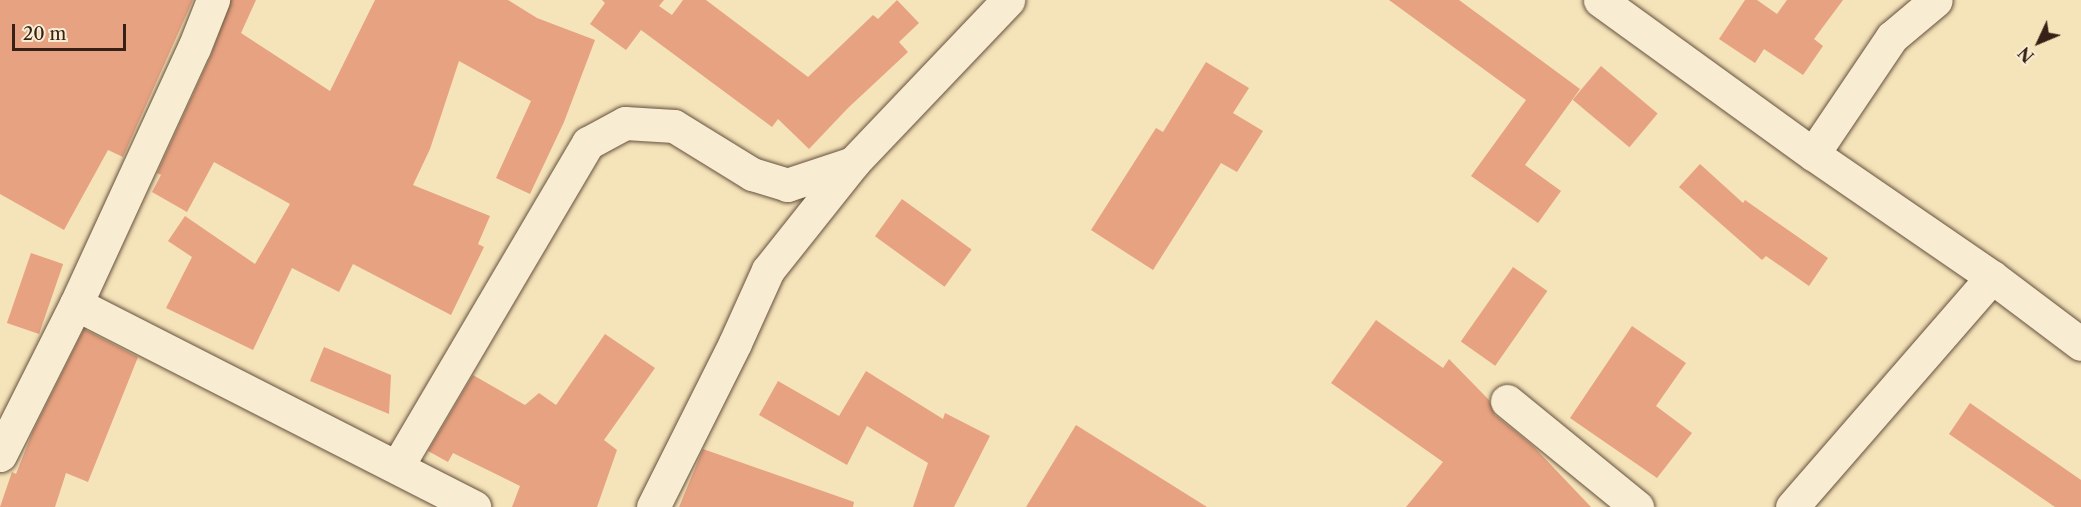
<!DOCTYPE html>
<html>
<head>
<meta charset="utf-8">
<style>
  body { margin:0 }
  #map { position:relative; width:2081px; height:507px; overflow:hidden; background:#f5e3b9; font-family:"Libre Caslon Text",serif }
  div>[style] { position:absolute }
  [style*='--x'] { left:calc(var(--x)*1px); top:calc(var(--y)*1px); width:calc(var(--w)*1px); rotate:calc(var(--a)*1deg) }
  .building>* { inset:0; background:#e7a281; transform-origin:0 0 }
  .roads { filter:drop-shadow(0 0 2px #66513e) drop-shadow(0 0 2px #66513e) }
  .minor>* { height:33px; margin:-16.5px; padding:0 16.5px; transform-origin:16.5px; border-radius:16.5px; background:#f8edd2 }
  span { translate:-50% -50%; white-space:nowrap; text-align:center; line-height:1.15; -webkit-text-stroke:4.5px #f8edd2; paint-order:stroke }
  .north { position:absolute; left:2009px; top:12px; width:60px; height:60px; -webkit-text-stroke:4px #f8edd2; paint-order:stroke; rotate:226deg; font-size:16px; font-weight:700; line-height:24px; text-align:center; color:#372015 }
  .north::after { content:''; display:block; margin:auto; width:21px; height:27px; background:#372015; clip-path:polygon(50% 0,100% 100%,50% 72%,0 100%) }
  .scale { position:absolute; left:12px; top:24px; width:114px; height:27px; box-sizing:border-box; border:3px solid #372015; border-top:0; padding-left:8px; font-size:18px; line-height:21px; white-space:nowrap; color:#372015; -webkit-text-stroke:4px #f8edd2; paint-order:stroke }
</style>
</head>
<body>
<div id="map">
  <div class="building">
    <i style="clip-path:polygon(0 0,193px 0,123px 157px,108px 150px,64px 230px,0 194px)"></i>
    <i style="clip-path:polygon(231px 0,256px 0,241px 33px,330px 91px,375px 0,508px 0,537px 18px,595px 40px,564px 122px,530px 194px,496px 178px,531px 101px,459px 61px,430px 149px,413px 185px,490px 216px,478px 244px,484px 247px,451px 315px,353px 264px,339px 292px,292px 268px,253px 350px,166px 308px,192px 257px,168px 241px,185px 216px,255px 264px,290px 204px,214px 162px,187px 212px,152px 192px,161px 175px,157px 173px,211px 55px)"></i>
    <i style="clip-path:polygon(602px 0,664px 0,659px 6px,672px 15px,683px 0,706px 0,808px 77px,873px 15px,878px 19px,897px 0,919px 23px,899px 42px,908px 52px,848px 108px,809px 149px,778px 119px,772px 127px,641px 30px,626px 50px,590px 24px,605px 3px)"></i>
    <i style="clip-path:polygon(1389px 0,1459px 0,1580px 89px,1525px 165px,1561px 191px,1538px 223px,1471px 176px,1526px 100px)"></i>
    <i style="clip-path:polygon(1745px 0,1757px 0,1777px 14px,1787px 0,1843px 0,1814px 39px,1823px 46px,1803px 75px,1764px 49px,1755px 63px,1719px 39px)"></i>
    <i style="clip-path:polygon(1206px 62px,1249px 88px,1233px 113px,1263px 131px,1237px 172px,1221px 163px,1153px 270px,1091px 230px,1156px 128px,1163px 132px)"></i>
    <i style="left:1601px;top:66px;width:74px;height:44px;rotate:40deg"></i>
    <i style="clip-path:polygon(1700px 164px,1743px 203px,1745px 200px,1828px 258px,1809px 286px,1766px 256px,1762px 260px,1679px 187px)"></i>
    <i style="left:902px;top:199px;width:86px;height:46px;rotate:36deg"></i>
    <i style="left:31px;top:253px;width:34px;height:74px;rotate:19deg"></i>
    <i style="left:1513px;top:267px;width:42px;height:91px;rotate:35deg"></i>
    <i style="clip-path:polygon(1376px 320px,1443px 368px,1449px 359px,1489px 400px,1495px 415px,1533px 446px,1591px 507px,1406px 507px,1443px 462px,1331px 383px)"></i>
    <i style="clip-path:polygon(1632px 326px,1686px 363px,1656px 406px,1692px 433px,1657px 478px,1570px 418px)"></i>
    <i style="clip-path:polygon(84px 329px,138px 357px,88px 482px,66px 473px,55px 507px,0 507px,12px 472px,16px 474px,33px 431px)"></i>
    <i style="clip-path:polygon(605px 334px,655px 368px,604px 440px,617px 450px,597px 507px,512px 507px,520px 486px,453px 453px,448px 462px,428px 451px,473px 375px,525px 405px,539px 393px,556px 405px)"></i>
    <i style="clip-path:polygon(324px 347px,391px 375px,389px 414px,310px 381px)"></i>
    <i style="clip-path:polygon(866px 371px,943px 419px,945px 413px,990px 436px,954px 507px,913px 507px,928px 463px,867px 426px,847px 465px,759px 415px,778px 381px,839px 416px)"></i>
    <i style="clip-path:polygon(1970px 403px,2081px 480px,2081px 507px,2055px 507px,1949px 434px)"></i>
    <i style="clip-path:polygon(1076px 425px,1207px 507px,1026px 507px)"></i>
    <i style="clip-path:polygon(703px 449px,854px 502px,853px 507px,679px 507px)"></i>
  </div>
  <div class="roads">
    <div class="minor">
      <i style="--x:1600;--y:0;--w:263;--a:35.9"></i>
      <i style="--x:1813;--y:154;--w:217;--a:34.5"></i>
      <i style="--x:1992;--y:277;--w:111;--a:37"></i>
      <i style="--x:1813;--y:154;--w:141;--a:-56"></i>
      <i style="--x:1892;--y:37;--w:57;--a:-40.1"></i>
      <i style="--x:76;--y:304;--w:447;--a:27"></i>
      <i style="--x:1507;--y:401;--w:168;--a:39.2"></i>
      <i style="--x:0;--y:455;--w:169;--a:-63.3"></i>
      <i style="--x:76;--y:304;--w:282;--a:-65.3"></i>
      <i style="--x:194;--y:48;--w:52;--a:-68.4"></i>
      <i style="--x:397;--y:467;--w:376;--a:-59.5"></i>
      <i style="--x:588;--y:143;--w:42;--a:-28.4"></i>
      <i style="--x:625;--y:123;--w:49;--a:3.5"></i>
      <i style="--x:674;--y:126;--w:92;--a:31.6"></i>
      <i style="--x:752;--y:174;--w:37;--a:17"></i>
      <i style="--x:787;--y:185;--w:70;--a:-18.4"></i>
      <i style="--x:653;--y:507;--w:183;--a:-63.4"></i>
      <i style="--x:735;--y:343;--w:80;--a:-65.7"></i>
      <i style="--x:768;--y:270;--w:137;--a:-51.5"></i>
      <i style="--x:853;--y:163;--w:225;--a:-46.4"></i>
      <i style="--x:1792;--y:507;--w:305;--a:-49"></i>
    </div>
  </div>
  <div class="north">N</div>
  <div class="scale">20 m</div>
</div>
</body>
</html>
